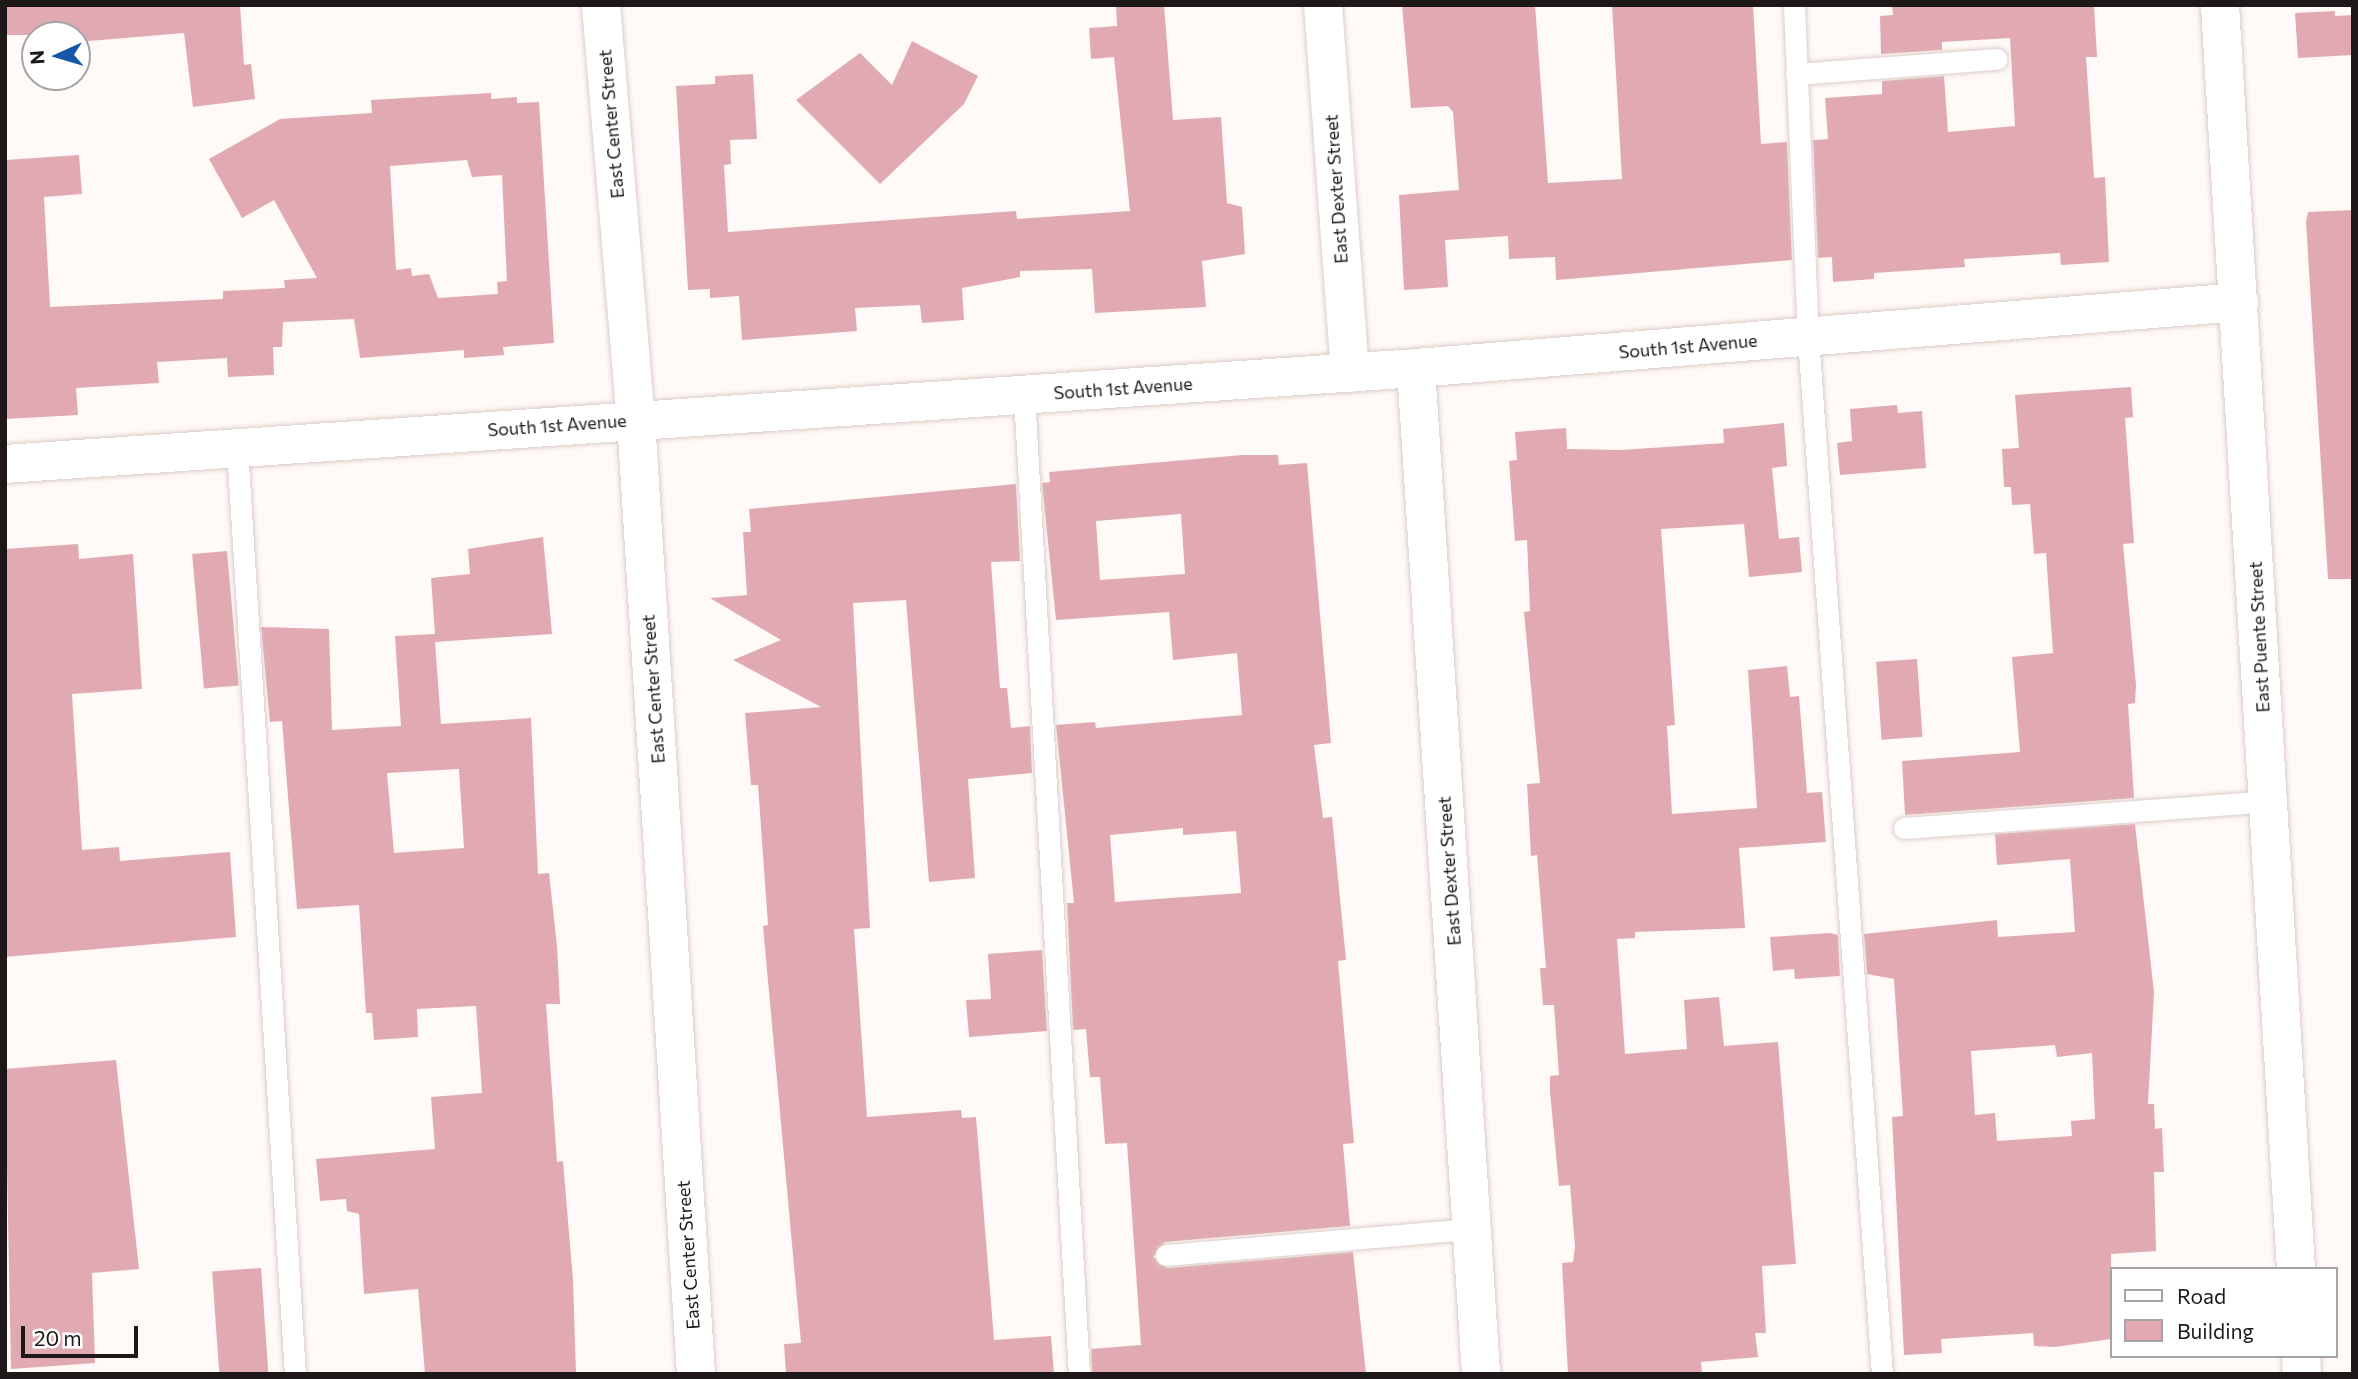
<!DOCTYPE html>
<html>
<head>
<meta charset="utf-8">
<style>
  body { margin:0 }
  #map { position:relative; width:2358px; height:1379px; overflow:hidden; background:#fff9f7; font-family:Commissioner,sans-serif }
  div>[style] { position:absolute }
  [style*='--x'] { left:calc(var(--x)*1px); top:calc(var(--y)*1px); width:calc(var(--w)*1px); rotate:calc(var(--a)*1deg) }
  .building>* { inset:0; background:#e1aab2; transform-origin:0 0 }
  .roads { filter:drop-shadow(0 0 2px #dbcdc9) drop-shadow(0 0 2px #dbcdc9) }
  .lane>* { height:21px; margin:-10.5px; padding:0 10.5px; transform-origin:10.5px; border-radius:10.5px; background:#fff }
  .street>* { height:38px; margin:-19px; padding:0 19px; transform-origin:19px; border-radius:19px; background:#fff }
  .secondary>* { height:38px; margin:-19px; padding:0 19px; transform-origin:19px; border-radius:19px; background:#fff }
  span { translate:-50% -50%; white-space:nowrap; text-align:center; line-height:1.15; -webkit-text-stroke:6px #fff; paint-order:stroke }
  .street-label { font-size:18px; color:#1e1918 }
  .frame { position:absolute; inset:0; border:7px solid #1e1918; pointer-events:none }
  .legend { position:absolute; left:2110px; top:1267px; width:228px; height:91px; box-sizing:border-box; background:#fff; border:2px solid #a5a3a3; margin:0; padding:9px 12px; list-style:none; font-size:21px; color:#1e1918 }
  .legend li { display:flex; align-items:center; gap:14px; height:35px }
  .legend b { width:35px; border:2px solid #a5a3a3 }
  .north { position:absolute; left:21px; top:21px; width:70px; height:70px; box-sizing:border-box; background:#fff; border:2px solid #a5a3a3; border-radius:50%; rotate:266deg; font-size:19px; font-weight:700; line-height:28px; text-align:center; color:#1e1918 }
  .north::after { content:''; display:block; margin:auto; width:24px; height:32px; background:#1457a7; clip-path:polygon(50% 0,100% 100%,50% 72%,0 100%) }
  .scale { position:absolute; left:21px; top:1326px; width:117px; height:32px; box-sizing:border-box; border:4px solid #1e1918; border-top:0; padding-left:9px; font-size:21px; line-height:24px; white-space:nowrap; color:#1e1918; -webkit-text-stroke:5px #fff; paint-order:stroke }
</style>
</head>
<body>
<div id="map">
  <div class="building">
    <i style="clip-path:polygon(5px 5px,240px 5px,244px 65px,251px 64px,255px 99px,193px 107px,184px 33px,77px 42px,77px 35px,5px 35px)"></i>
    <i style="clip-path:polygon(1116px 5px,1164px 5px,1173px 120px,1221px 117px,1227px 203px,1242px 207px,1245px 254px,1202px 261px,1206px 307px,1095px 313px,1092px 269px,1020px 271px,1020px 277px,962px 288px,964px 320px,922px 323px,920px 305px,855px 308px,857px 331px,742px 340px,739px 296px,710px 298px,710px 289px,688px 290px,676px 86px,715px 84px,715px 76px,753px 74px,757px 139px,730px 140px,731px 164px,724px 165px,728px 232px,1016px 211px,1017px 219px,1130px 211px,1114px 57px,1091px 59px,1089px 28px,1117px 26px)"></i>
    <i style="clip-path:polygon(1402px 5px,1535px 5px,1548px 183px,1622px 179px,1612px 5px,1753px 5px,1761px 144px,1787px 142px,1792px 260px,1556px 280px,1555px 257px,1509px 259px,1508px 236px,1445px 240px,1448px 287px,1404px 290px,1399px 195px,1459px 190px,1453px 112px,1448px 106px,1411px 108px)"></i>
    <i style="clip-path:polygon(1892px 5px,2094px 5px,2097px 57px,2086px 57px,2094px 178px,2105px 177px,2109px 262px,2061px 265px,2060px 253px,1964px 259px,1965px 267px,1874px 273px,1874px 279px,1833px 282px,1832px 257px,1818px 258px,1813px 140px,1828px 139px,1825px 98px,1882px 94px,1882px 81px,1944px 76px,1948px 132px,2015px 126px,2010px 38px,1942px 42px,1942px 50px,1881px 54px,1880px 16px,1893px 15px)"></i>
    <i style="clip-path:polygon(2335px 11px,2335px 16px,2353px 15px,2353px 55px,2298px 58px,2295px 13px)"></i>
    <i style="clip-path:polygon(912px 41px,978px 76px,964px 104px,880px 184px,796px 100px,860px 53px,892px 85px)"></i>
    <i style="clip-path:polygon(evenodd,491px 93px,491px 99px,517px 97px,517px 103px,539px 102px,554px 343px,503px 347px,504px 355px,464px 358px,464px 350px,360px 358px,354px 319px,283px 322px,282px 347px,273px 347px,274px 375px,228px 377px,227px 358px,157px 362px,159px 383px,76px 388px,78px 415px,5px 419px,5px 160px,79px 155px,82px 194px,44px 197px,50px 307px,223px 299px,223px 291px,285px 288px,284px 280px,317px 278px,274px 200px,242px 218px,209px 159px,280px 119px,372px 113px,371px 100px,491px 93px,467px 160px,472px 177px,502px 175px,507px 281px,497px 282px,498px 294px,438px 298px,429px 274px,412px 276px,411px 268px,396px 270px,390px 166px,467px 160px)"></i>
    <i style="clip-path:polygon(2353px 210px,2353px 579px,2328px 579px,2306px 222px,2308px 212px)"></i>
    <i style="clip-path:polygon(2131px 387px,2133px 417px,2125px 418px,2134px 543px,2123px 544px,2136px 685px,2135px 703px,2128px 704px,2134px 798px,1905px 815px,1902px 761px,2020px 752px,2012px 657px,2053px 653px,2046px 553px,2034px 554px,2030px 504px,2012px 505px,2011px 487px,2004px 487px,2002px 449px,2019px 448px,2015px 395px)"></i>
    <i style="clip-path:polygon(1897px 405px,1898px 413px,1922px 411px,1926px 468px,1840px 475px,1837px 443px,1852px 441px,1850px 409px)"></i>
    <i style="clip-path:polygon(1784px 423px,1787px 466px,1772px 468px,1779px 539px,1799px 537px,1802px 572px,1749px 577px,1744px 524px,1661px 529px,1675px 725px,1667px 726px,1672px 814px,1757px 808px,1748px 670px,1787px 666px,1790px 697px,1799px 696px,1807px 793px,1822px 792px,1826px 842px,1739px 848px,1745px 928px,1635px 932px,1635px 938px,1617px 939px,1625px 1054px,1687px 1049px,1684px 1000px,1719px 997px,1724px 1046px,1778px 1042px,1796px 1264px,1762px 1266px,1766px 1333px,1755px 1333px,1758px 1357px,1701px 1362px,1702px 1374px,1568px 1374px,1562px 1263px,1573px 1262px,1575px 1247px,1570px 1185px,1559px 1186px,1550px 1092px,1550px 1076px,1559px 1075px,1554px 1005px,1543px 1005px,1540px 968px,1546px 968px,1537px 855px,1531px 856px,1527px 784px,1540px 783px,1524px 612px,1530px 611px,1527px 540px,1515px 541px,1509px 461px,1517px 460px,1515px 432px,1566px 428px,1567px 449px,1621px 450px,1724px 443px,1723px 429px)"></i>
    <i style="clip-path:polygon(evenodd,1242px 455px,1278px 455px,1279px 465px,1307px 463px,1331px 743px,1314px 745px,1323px 818px,1332px 817px,1346px 960px,1338px 961px,1354px 1143px,1343px 1144px,1350px 1226px,1165px 1242px,1153px 1257px,1167px 1268px,1353px 1252px,1366px 1374px,1092px 1374px,1091px 1349px,1141px 1345px,1127px 1143px,1105px 1144px,1100px 1077px,1090px 1077px,1086px 1029px,1073px 1030px,1067px 903px,1074px 903px,1056px 725px,1095px 722px,1096px 728px,1242px 715px,1237px 653px,1173px 660px,1169px 612px,1056px 620px,1042px 483px,1050px 482px,1049px 472px,1242px 455px,1181px 514px,1185px 574px,1100px 580px,1096px 521px,1181px 514px,1242px 455px,1183px 828px,1183px 835px,1236px 831px,1241px 893px,1115px 902px,1110px 835px,1183px 828px)"></i>
    <i style="clip-path:polygon(1016px 484px,1020px 561px,991px 562px,1000px 688px,1007px 688px,1011px 728px,1030px 726px,1032px 773px,968px 779px,975px 878px,929px 882px,906px 600px,853px 603px,870px 928px,854px 929px,867px 1117px,961px 1110px,962px 1118px,976px 1117px,994px 1340px,1051px 1336px,1054px 1374px,786px 1374px,784px 1344px,801px 1343px,763px 926px,768px 925px,758px 785px,751px 785px,745px 713px,821px 707px,733px 660px,781px 640px,710px 598px,747px 595px,743px 532px,751px 532px,749px 509px)"></i>
    <i style="clip-path:polygon(evenodd,543px 537px,552px 634px,435px 642px,441px 724px,531px 718px,538px 874px,549px 873px,557px 946px,560px 1004px,546px 1004px,557px 1162px,563px 1161px,573px 1280px,576px 1374px,425px 1374px,418px 1289px,364px 1294px,359px 1214px,347px 1211px,346px 1199px,320px 1201px,316px 1159px,435px 1149px,431px 1097px,482px 1093px,476px 1006px,417px 1009px,418px 1037px,374px 1040px,372px 1013px,366px 1013px,359px 905px,297px 909px,282px 721px,270px 722px,261px 627px,329px 629px,332px 730px,401px 726px,395px 636px,435px 634px,431px 578px,470px 574px,468px 549px,543px 537px,459px 769px,464px 848px,394px 853px,387px 773px,459px 769px)"></i>
    <i style="clip-path:polygon(78px 544px,79px 559px,133px 554px,142px 689px,72px 694px,82px 850px,119px 847px,120px 861px,230px 852px,236px 937px,5px 957px,5px 549px)"></i>
    <i style="left:227px;top:551px;width:135px;height:35px;rotate:85deg"></i>
    <i style="left:1917px;top:659px;width:78px;height:41px;rotate:86deg"></i>
    <i style="clip-path:polygon(evenodd,2135px 824px,2154px 992px,2148px 1104px,2154px 1104px,2155px 1129px,2162px 1128px,2164px 1172px,2154px 1172px,2156px 1251px,2111px 1254px,2111px 1339px,2055px 1347px,2034px 1346px,2033px 1333px,1941px 1339px,1942px 1353px,1904px 1355px,1892px 1117px,1903px 1116px,1894px 979px,1867px 974px,1864px 934px,1997px 920px,1998px 937px,2075px 932px,2070px 859px,1997px 865px,1995px 834px,2135px 824px,2055px 1045px,2057px 1057px,2092px 1053px,2095px 1119px,2071px 1121px,2072px 1136px,1997px 1141px,1995px 1113px,1975px 1115px,1971px 1051px,2055px 1045px)"></i>
    <i style="clip-path:polygon(1830px 933px,1838px 935px,1840px 976px,1795px 979px,1794px 969px,1773px 971px,1770px 937px)"></i>
    <i style="clip-path:polygon(1042px 950px,1047px 1031px,969px 1037px,966px 1000px,991px 999px,988px 954px)"></i>
    <i style="clip-path:polygon(116px 1060px,139px 1269px,92px 1273px,95px 1363px,11px 1369px,5px 1069px)"></i>
    <i style="left:261px;top:1268px;width:106px;height:49px;rotate:86deg"></i>
  </div>
  <div class="roads">
    <div class="lane">
      <i style="--x:1794;--y:5;--w:332;--a:87.6"></i>
      <i style="--x:1808;--y:337;--w:1040;--a:85.92"></i>
      <i style="--x:1796;--y:74;--w:201;--a:-4.3"></i>
      <i style="--x:1024;--y:394;--w:982;--a:86.79"></i>
      <i style="--x:237;--y:448;--w:928;--a:86.42"></i>
      <i style="--x:1904;--y:828;--w:365;--a:-4.2"></i>
      <i style="--x:1166;--y:1255;--w:307;--a:-4.9"></i>
    </div>
    <div class="street">
      <i style="--x:601;--y:5;--w:416;--a:85.2"></i>
      <i style="--x:636;--y:420;--w:956;--a:86.4"></i>
      <i style="--x:1323;--y:5;--w:369;--a:85.8"></i>
      <i style="--x:1416;--y:368;--w:1008;--a:86.3"></i>
      <i style="--x:5;--y:464;--w:1414;--a:-3.89"></i>
      <i style="--x:1416;--y:368;--w:826;--a:-4.58"></i>
    </div>
    <div class="secondary">
      <i style="--x:2220;--y:5;--w:1266;--a:86.56"></i>
      <i style="--x:2301;--y:1356;--w:18;--a:87"></i>
    </div>
  </div>
  <div class="street-label">
    <span style="left:611px;top:124px;rotate:-95deg">East Center Street</span>
    <span style="left:1336px;top:189px;rotate:-94deg">East Dexter Street</span>
    <span style="left:1688px;top:346px;rotate:-5deg">South 1st Avenue</span>
    <span style="left:1123px;top:388px;rotate:-4deg">South 1st Avenue</span>
    <span style="left:557px;top:425px;rotate:-4deg">South 1st Avenue</span>
    <span style="left:2259px;top:637px;rotate:-93deg">East Puente Street</span>
    <span style="left:653px;top:689px;rotate:-94deg">East Center Street</span>
    <span style="left:1449px;top:871px;rotate:-94deg">East Dexter Street</span>
    <span style="left:688px;top:1255px;rotate:-94deg">East Center Street</span>
  </div>
  <div class="frame"></div>
  <ul class="legend">
  <li><b style="height:9px;background:#fff"></b>Road</li>
  <li><b style="height:19px;background:#e1aab2"></b>Building</li>
  </ul>
  <div class="north">N</div>
  <div class="scale">20 m</div>
</div>
</body>
</html>
